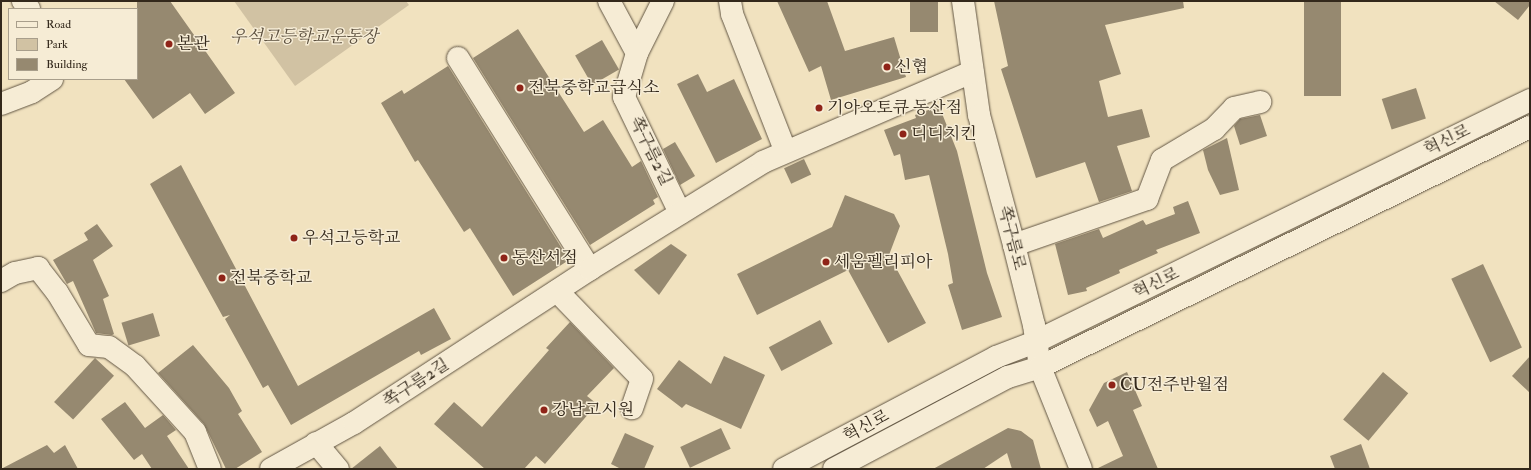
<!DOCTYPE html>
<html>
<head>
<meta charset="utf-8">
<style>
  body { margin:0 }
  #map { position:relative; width:1531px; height:470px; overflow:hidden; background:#f1e2bf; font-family:"IM FELL Double Pica","Noto Serif KR",serif }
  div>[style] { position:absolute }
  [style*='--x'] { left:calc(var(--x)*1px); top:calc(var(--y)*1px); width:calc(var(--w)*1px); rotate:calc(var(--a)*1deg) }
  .green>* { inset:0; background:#d1c2a3 }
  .building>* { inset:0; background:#968970; transform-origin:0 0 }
  .roads { filter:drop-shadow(0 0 1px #625644) drop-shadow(0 0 1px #625644) }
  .street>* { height:22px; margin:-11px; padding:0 11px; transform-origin:11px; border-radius:11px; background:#f6ecd5 }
  .secondary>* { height:22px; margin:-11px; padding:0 11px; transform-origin:11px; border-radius:11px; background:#f6ecd5 }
  .dots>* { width:11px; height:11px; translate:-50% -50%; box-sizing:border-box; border:2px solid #f6ecd5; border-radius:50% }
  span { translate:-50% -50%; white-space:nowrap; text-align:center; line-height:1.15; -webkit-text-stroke:3px #f6ecd5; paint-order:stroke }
  .park-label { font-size:17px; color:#5a4e3d; font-style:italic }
  .poi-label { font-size:17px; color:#33281b }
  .left { translate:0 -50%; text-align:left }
  .street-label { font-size:17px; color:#33281b }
  .frame { position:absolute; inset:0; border:2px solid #33281b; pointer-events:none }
  .legend { position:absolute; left:8px; top:8px; width:130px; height:72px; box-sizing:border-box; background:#f6ecd5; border:1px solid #a89e8b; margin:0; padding:5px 7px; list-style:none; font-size:12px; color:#33281b }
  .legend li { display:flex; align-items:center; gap:8px; height:20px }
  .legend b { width:20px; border:1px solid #a89e8b }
</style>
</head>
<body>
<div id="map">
  <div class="green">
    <i style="clip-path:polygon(234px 1px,406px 1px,409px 5px,295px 86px)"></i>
  </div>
  <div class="building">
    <i style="clip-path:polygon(137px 1px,170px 1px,235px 93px,205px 114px,190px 93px,153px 119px,124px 79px,137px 79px)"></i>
    <i style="clip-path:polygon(777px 1px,827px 1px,845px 51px,894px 37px,906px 77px,831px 100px,821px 66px,809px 72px)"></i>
    <i style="left:910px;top:1px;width:28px;height:31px"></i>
    <i style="clip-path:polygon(994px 1px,1183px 1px,1184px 8px,1105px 25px,1121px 74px,1099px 81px,1108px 117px,1142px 109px,1150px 137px,1117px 146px,1132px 191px,1099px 202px,1085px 162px,1036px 178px,1001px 69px,1008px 66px)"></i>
    <i style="left:1304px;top:1px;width:37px;height:95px"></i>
    <i style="clip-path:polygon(1494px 1px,1530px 1px,1530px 5px,1518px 20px)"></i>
    <i style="clip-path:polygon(518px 29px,584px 132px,603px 120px,632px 167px,641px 161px,658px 197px,653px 200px,655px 204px,590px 245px,473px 58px)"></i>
    <i style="left:602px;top:40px;width:34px;height:31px;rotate:60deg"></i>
    <i style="clip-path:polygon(448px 66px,569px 260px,513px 296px,470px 228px,464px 232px,418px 160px,415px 162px,381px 103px,402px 90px,404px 94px)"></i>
    <i style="clip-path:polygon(698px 74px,707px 92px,734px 79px,762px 139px,716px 163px,677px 84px)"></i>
    <i style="left:1416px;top:88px;width:32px;height:36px;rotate:72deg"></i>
    <i style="clip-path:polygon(939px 106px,957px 151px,987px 273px,1002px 317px,962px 330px,948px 285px,953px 283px,948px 254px,929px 175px,905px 180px,900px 154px,894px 156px,884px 130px,916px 118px,915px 115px)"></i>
    <i style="clip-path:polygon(1260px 115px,1267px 136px,1240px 145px,1234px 126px,1240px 119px)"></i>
    <i style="clip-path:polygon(1227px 138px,1239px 190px,1220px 195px,1208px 170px,1203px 150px)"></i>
    <i style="clip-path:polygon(675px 142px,695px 176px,680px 185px,663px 149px)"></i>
    <i style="left:804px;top:159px;width:17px;height:22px;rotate:65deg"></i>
    <i style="clip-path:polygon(181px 165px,298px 386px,434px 308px,451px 339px,421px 355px,419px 351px,291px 425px,268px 385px,263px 388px,225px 319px,230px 315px,223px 317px,150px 184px)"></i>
    <i style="clip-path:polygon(845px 195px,894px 214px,900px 226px,889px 255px,926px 323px,888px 343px,848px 270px,757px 315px,737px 274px,832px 227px)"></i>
    <i style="clip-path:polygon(1188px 201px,1200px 233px,1156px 250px,1158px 253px,1119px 270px,1120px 273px,1086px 288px,1087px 291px,1068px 295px,1055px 244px,1099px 229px,1103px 238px,1143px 220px,1146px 225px,1175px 214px,1173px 207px)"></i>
    <i style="clip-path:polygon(97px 224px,113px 246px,93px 260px,109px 296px,103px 299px,114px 334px,112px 335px,96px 333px,73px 281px,67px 284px,53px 260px,88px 240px,84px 233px)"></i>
    <i style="clip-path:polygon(671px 244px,687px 255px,659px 295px,634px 270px)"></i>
    <i style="left:1483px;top:264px;width:92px;height:35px;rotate:65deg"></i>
    <i style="left:153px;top:313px;width:24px;height:33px;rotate:73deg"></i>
    <i style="left:820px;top:320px;width:27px;height:58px;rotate:62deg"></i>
    <i style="clip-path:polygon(570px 322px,614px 368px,587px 396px,597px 404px,545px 464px,536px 456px,524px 469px,485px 469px,434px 424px,454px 402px,482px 427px,549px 350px,546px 348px)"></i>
    <i style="clip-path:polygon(193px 345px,229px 388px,242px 411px,238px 414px,262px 452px,235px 469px,226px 469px,204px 424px,158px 373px)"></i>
    <i style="clip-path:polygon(724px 356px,765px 375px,741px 429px,686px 404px,682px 408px,657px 389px,679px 360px,711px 384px)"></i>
    <i style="clip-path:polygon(1530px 356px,1530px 393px,1512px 376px)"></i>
    <i style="left:95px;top:358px;width:26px;height:60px;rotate:43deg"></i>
    <i style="clip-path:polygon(1127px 372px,1142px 406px,1133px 410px,1158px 469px,1096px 469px,1123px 456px,1108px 421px,1097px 427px,1089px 410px,1104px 383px)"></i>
    <i style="left:1383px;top:372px;width:33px;height:62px;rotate:40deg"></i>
    <i style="clip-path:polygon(125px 402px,145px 428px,163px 415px,176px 430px,167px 436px,189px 469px,152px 469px,142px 454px,134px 460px,101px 419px)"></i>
    <i style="left:721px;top:428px;width:23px;height:45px;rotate:65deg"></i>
    <i style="clip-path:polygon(1008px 428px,1021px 431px,1033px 440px,1041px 469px,1012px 469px,1007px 453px,983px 469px,933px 469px)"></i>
    <i style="clip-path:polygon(625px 433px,654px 446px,644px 469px,621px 469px,611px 464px)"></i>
    <i style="clip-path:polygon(1361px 444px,1370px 469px,1335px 469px,1330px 456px)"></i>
    <i style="clip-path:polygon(47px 445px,54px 453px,65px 445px,78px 469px,1px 469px)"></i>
    <i style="clip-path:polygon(380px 446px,398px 469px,351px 469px)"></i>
  </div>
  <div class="roads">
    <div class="street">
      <i style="--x:23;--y:1;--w:10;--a:53"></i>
      <i style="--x:609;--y:1;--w:59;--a:61.7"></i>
      <i style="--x:663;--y:1;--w:58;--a:116.6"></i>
      <i style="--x:637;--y:53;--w:46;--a:106.5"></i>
      <i style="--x:624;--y:97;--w:129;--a:64.2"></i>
      <i style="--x:730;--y:1;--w:13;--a:81"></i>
      <i style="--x:732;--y:14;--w:146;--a:68.7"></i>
      <i style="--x:963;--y:1;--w:115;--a:82"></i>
      <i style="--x:979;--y:115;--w:135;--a:74.9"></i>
      <i style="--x:1014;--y:245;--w:82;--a:76"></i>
      <i style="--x:1034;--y:325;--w:42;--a:81.9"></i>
      <i style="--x:1040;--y:367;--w:110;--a:68.1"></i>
      <i style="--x:458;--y:58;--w:249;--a:58"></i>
      <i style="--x:1;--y:104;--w:33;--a:-21"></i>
      <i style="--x:32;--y:92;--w:24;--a:-33"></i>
      <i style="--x:1014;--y:245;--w:141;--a:-19.1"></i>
      <i style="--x:1147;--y:199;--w:42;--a:-69"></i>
      <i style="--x:1162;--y:160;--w:61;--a:-30.8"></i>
      <i style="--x:1214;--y:129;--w:29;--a:-46"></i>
      <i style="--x:1234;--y:108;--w:27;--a:-13"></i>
      <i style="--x:1;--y:281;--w:16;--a:-30"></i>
      <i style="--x:15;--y:273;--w:24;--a:-12"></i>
      <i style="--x:38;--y:268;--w:31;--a:52"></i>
      <i style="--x:57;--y:292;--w:62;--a:58.9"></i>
      <i style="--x:89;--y:345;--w:20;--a:6"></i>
      <i style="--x:109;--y:347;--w:32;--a:36"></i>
      <i style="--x:135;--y:366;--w:89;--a:47.7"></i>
      <i style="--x:195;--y:432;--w:40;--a:68"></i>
      <i style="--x:557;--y:291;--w:122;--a:46"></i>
      <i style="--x:642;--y:379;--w:31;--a:109"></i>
      <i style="--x:316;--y:443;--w:34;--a:50"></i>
      <i style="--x:271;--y:469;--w:95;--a:-29"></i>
      <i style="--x:354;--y:423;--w:282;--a:-33.1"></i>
      <i style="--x:590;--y:269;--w:203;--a:-31.7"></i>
      <i style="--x:763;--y:162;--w:228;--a:-23.3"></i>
    </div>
    <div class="secondary">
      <i style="--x:784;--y:469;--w:240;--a:-27.8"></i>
      <i style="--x:996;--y:357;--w:42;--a:-21"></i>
      <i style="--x:1035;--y:342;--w:551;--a:-26.05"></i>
      <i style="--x:834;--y:469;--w:197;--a:-27.9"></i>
      <i style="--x:1008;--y:377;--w:34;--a:-17"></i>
      <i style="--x:1040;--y:367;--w:546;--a:-26.1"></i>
    </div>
  </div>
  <div class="dots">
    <i style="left:169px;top:44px;background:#8f2418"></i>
    <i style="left:887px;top:67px;background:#8f2418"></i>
    <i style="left:520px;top:88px;background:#8f2418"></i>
    <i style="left:819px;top:108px;background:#8f2418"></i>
    <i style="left:903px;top:134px;background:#8f2418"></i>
    <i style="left:294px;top:238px;background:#8f2418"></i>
    <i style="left:504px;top:258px;background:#8f2418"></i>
    <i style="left:826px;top:262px;background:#8f2418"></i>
    <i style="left:222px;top:278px;background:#8f2418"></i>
    <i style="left:1112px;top:385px;background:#8f2418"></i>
    <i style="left:544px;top:410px;background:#8f2418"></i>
  </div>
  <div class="park-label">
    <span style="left:304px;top:37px">우석고등학교운동장</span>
  </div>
  <div class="poi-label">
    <span class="left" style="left:177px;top:44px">본관</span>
    <span class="left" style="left:895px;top:67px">신협</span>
    <span class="left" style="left:528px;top:88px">전북중학교급식소</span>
    <span class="left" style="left:827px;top:108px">기아오토큐 동산점</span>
    <span class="left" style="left:911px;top:134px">디디치킨</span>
    <span class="left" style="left:302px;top:238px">우석고등학교</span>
    <span class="left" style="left:512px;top:258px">동산서점</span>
    <span class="left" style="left:834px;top:262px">세움펠리피아</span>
    <span class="left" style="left:230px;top:278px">전북중학교</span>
    <span class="left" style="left:1120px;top:385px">CU전주반월점</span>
    <span class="left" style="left:552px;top:410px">강남고시원</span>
  </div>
  <div class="street-label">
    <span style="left:1447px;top:140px;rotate:-26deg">혁신로</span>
    <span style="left:651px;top:151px;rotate:64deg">쪽구름2길</span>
    <span style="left:1012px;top:238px;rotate:76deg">쪽구름로</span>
    <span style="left:1156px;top:283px;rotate:-26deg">혁신로</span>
    <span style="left:416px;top:383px;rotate:-33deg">쪽구름2길</span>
    <span style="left:866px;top:426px;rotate:-28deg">혁신로</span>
  </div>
  <div class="frame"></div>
  <ul class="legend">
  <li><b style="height:5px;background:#f6ecd5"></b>Road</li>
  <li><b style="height:11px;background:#d1c2a3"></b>Park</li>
  <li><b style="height:11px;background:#968970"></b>Building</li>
  </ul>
</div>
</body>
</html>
